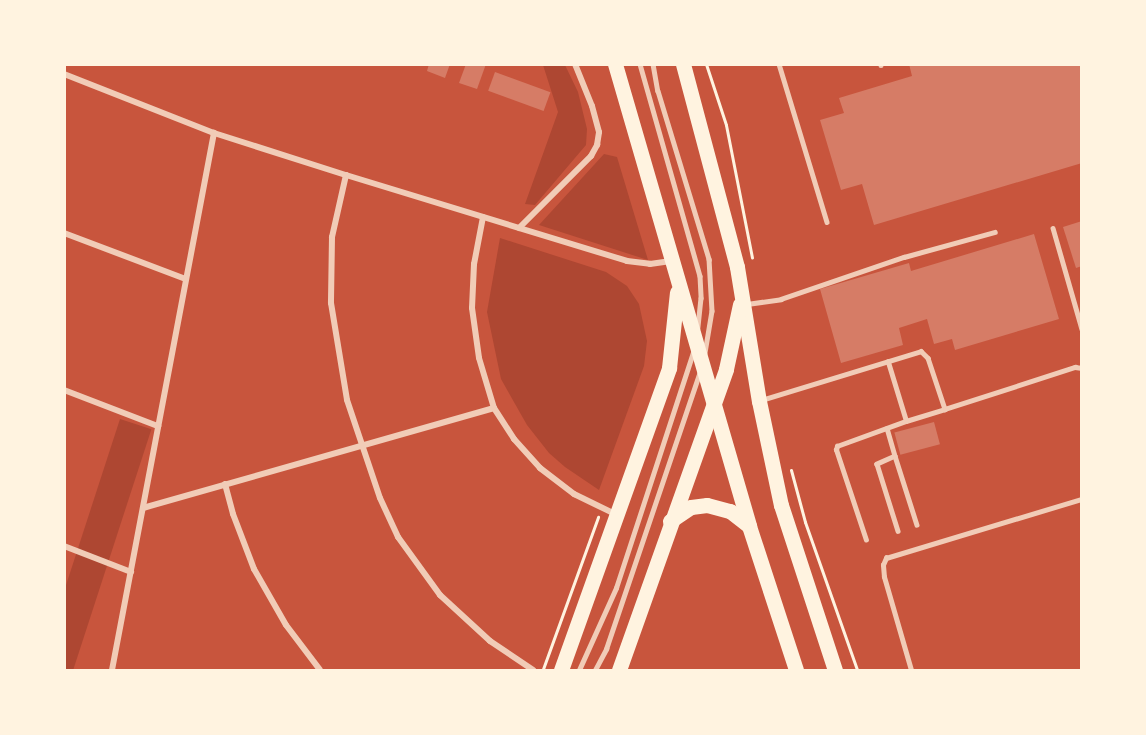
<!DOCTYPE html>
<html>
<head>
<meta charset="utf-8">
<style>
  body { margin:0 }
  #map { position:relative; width:1146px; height:735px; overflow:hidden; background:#c8553d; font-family:"Sofia Sans Condensed",sans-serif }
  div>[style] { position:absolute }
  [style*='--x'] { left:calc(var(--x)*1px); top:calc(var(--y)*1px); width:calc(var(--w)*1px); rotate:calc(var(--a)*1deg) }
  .green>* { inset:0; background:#ae4732; transform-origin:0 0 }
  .building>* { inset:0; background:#d67c66; transform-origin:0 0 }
  .path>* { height:3px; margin:-1.5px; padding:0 1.5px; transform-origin:1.5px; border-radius:1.5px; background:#fff3e0 }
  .service>* { height:4.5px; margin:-2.25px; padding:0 2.25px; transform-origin:2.25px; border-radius:2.25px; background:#f1ccb7 }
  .minor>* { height:6px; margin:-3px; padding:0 3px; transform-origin:3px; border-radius:3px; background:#f1ccb7 }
  .primary>* { height:15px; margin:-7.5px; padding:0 7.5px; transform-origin:7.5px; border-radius:7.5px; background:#fff3e0 }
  span { translate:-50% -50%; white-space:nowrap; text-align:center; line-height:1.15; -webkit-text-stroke:5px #fff3e0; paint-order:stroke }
  .frame { position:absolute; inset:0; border:66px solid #fff3e0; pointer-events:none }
</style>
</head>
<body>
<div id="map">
  <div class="green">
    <i style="clip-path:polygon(543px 65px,565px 65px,578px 92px,587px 129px,586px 145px,535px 205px,525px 204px,558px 112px)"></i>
    <i style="clip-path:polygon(604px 154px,617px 157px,648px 260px,539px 225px)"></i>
    <i style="clip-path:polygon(500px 238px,606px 272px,627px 286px,639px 304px,647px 341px,644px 366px,599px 490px,565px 467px,549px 453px,527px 425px,501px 379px,487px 312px)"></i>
    <i style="left:120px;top:419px;width:33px;height:256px;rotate:18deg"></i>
  </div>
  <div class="building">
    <i style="clip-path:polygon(429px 64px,450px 64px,445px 78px,427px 71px)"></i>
    <i style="clip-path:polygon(466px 64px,486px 64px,477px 89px,459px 83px)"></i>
    <i style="clip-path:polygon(909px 64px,1082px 64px,1082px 163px,874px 225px,862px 184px,841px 190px,820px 120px,844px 113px,839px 98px,912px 76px)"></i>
    <i style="left:495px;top:72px;width:59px;height:20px;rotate:20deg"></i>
    <i style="clip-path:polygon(1082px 221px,1082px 266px,1076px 268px,1063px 227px)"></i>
    <i style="clip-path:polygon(1034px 234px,1059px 319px,955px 350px,952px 339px,934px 344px,927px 319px,899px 328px,903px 345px,841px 363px,820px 289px,909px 263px,911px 271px)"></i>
    <i style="left:934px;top:422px;width:23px;height:41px;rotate:75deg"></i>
  </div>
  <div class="path">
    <i style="--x:706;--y:64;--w:64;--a:71.8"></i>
    <i style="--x:726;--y:125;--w:135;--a:78.9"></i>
    <i style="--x:791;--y:470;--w:54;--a:74.9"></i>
    <i style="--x:805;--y:522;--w:157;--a:70.6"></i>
    <i style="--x:543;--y:669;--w:162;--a:-70.1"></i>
  </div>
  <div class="service">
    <i style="--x:640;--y:64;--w:220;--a:74.2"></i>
    <i style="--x:700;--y:276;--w:22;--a:87"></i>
    <i style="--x:701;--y:298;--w:31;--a:96"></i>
    <i style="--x:653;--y:64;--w:27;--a:80"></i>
    <i style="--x:658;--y:91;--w:176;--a:73.1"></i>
    <i style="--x:709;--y:259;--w:52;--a:86.7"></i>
    <i style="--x:712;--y:311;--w:43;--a:99.5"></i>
    <i style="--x:779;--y:64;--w:165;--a:73.1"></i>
    <i style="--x:881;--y:64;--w:1;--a:90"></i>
    <i style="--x:1053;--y:228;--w:105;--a:74"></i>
    <i style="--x:747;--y:304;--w:34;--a:-8"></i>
    <i style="--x:781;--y:299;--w:130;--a:-18.9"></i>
    <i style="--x:904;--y:257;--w:94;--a:-15.4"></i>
    <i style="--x:761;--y:400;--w:167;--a:-17"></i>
    <i style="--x:921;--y:351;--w:10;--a:45"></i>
    <i style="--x:928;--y:358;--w:54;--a:71.6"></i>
    <i style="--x:945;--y:409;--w:137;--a:-17.9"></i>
    <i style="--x:1075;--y:367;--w:7;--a:8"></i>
    <i style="--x:906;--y:421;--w:41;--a:-17.1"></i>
    <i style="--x:887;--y:428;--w:29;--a:74"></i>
    <i style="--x:895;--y:456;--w:20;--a:156"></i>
    <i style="--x:877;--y:464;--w:70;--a:72.6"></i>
    <i style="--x:895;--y:456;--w:72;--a:72.3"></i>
    <i style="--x:866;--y:540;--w:95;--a:-108.4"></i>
    <i style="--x:836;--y:450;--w:4;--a:-76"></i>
    <i style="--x:837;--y:446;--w:73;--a:-19.9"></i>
    <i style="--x:906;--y:421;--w:62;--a:-107"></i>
    <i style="--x:579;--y:670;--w:90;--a:-65.7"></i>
    <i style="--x:616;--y:588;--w:248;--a:-71.9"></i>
    <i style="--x:595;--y:670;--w:24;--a:-62"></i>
    <i style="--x:606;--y:649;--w:293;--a:-71.3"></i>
    <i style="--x:911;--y:670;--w:97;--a:-106.2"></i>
    <i style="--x:884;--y:577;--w:12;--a:-95"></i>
    <i style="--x:883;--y:565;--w:8;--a:-67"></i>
    <i style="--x:886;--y:558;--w:205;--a:-16.8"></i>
  </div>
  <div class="minor">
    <i style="--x:64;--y:74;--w:161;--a:21.5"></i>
    <i style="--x:214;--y:133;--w:139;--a:17.7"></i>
    <i style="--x:346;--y:175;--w:294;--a:17"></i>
    <i style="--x:627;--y:261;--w:23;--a:7"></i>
    <i style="--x:650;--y:264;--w:21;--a:-8"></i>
    <i style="--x:346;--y:175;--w:64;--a:102.7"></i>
    <i style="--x:332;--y:237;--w:66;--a:90.9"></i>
    <i style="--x:331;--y:303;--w:98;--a:80.6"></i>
    <i style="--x:347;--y:400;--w:103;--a:71.4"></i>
    <i style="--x:380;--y:498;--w:43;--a:65.2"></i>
    <i style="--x:398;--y:537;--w:72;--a:54.1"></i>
    <i style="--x:440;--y:595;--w:68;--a:42.6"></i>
    <i style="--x:490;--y:641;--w:52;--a:34"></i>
    <i style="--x:483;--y:217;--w:48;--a:100.8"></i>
    <i style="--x:474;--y:264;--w:44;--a:92.6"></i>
    <i style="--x:472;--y:308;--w:50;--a:82"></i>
    <i style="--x:479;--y:358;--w:52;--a:73.3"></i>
    <i style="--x:494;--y:408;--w:37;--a:57"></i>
    <i style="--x:514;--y:439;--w:39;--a:48"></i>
    <i style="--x:540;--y:468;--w:43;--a:37.4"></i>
    <i style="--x:574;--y:494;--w:46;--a:26"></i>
    <i style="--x:519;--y:228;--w:102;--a:-45"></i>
    <i style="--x:591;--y:156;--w:13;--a:-61"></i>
    <i style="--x:597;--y:145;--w:13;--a:-81"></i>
    <i style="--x:599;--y:132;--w:27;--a:-105"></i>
    <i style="--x:592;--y:106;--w:45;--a:-112"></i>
    <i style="--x:64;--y:233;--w:130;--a:20.7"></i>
    <i style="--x:64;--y:390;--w:101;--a:21"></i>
    <i style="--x:225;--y:484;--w:31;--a:75"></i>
    <i style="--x:233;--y:514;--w:59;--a:69.1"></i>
    <i style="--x:254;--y:569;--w:64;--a:60.3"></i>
    <i style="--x:286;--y:625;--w:56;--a:52.9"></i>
    <i style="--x:143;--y:508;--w:365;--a:-15.9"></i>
    <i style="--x:64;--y:546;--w:72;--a:21.2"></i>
    <i style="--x:112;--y:670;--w:547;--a:-79.25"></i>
  </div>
  <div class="primary">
    <i style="--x:615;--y:64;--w:481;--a:73.8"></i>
    <i style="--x:749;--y:526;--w:151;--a:71.9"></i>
    <i style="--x:683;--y:64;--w:210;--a:75.1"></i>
    <i style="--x:737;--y:267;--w:136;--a:80.7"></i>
    <i style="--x:759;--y:401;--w:106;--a:78.1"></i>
    <i style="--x:781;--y:505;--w:174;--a:71.9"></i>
    <i style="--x:670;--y:521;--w:25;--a:-34"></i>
    <i style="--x:691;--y:507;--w:16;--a:-7"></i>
    <i style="--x:707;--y:505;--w:24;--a:15"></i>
    <i style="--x:730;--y:511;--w:24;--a:38"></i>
    <i style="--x:561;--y:670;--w:321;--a:-70.3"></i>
    <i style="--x:669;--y:368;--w:76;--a:-84"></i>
    <i style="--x:619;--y:670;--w:319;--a:-70.4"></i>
    <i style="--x:726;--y:369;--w:66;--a:-77.8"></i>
  </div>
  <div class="frame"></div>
</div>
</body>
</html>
